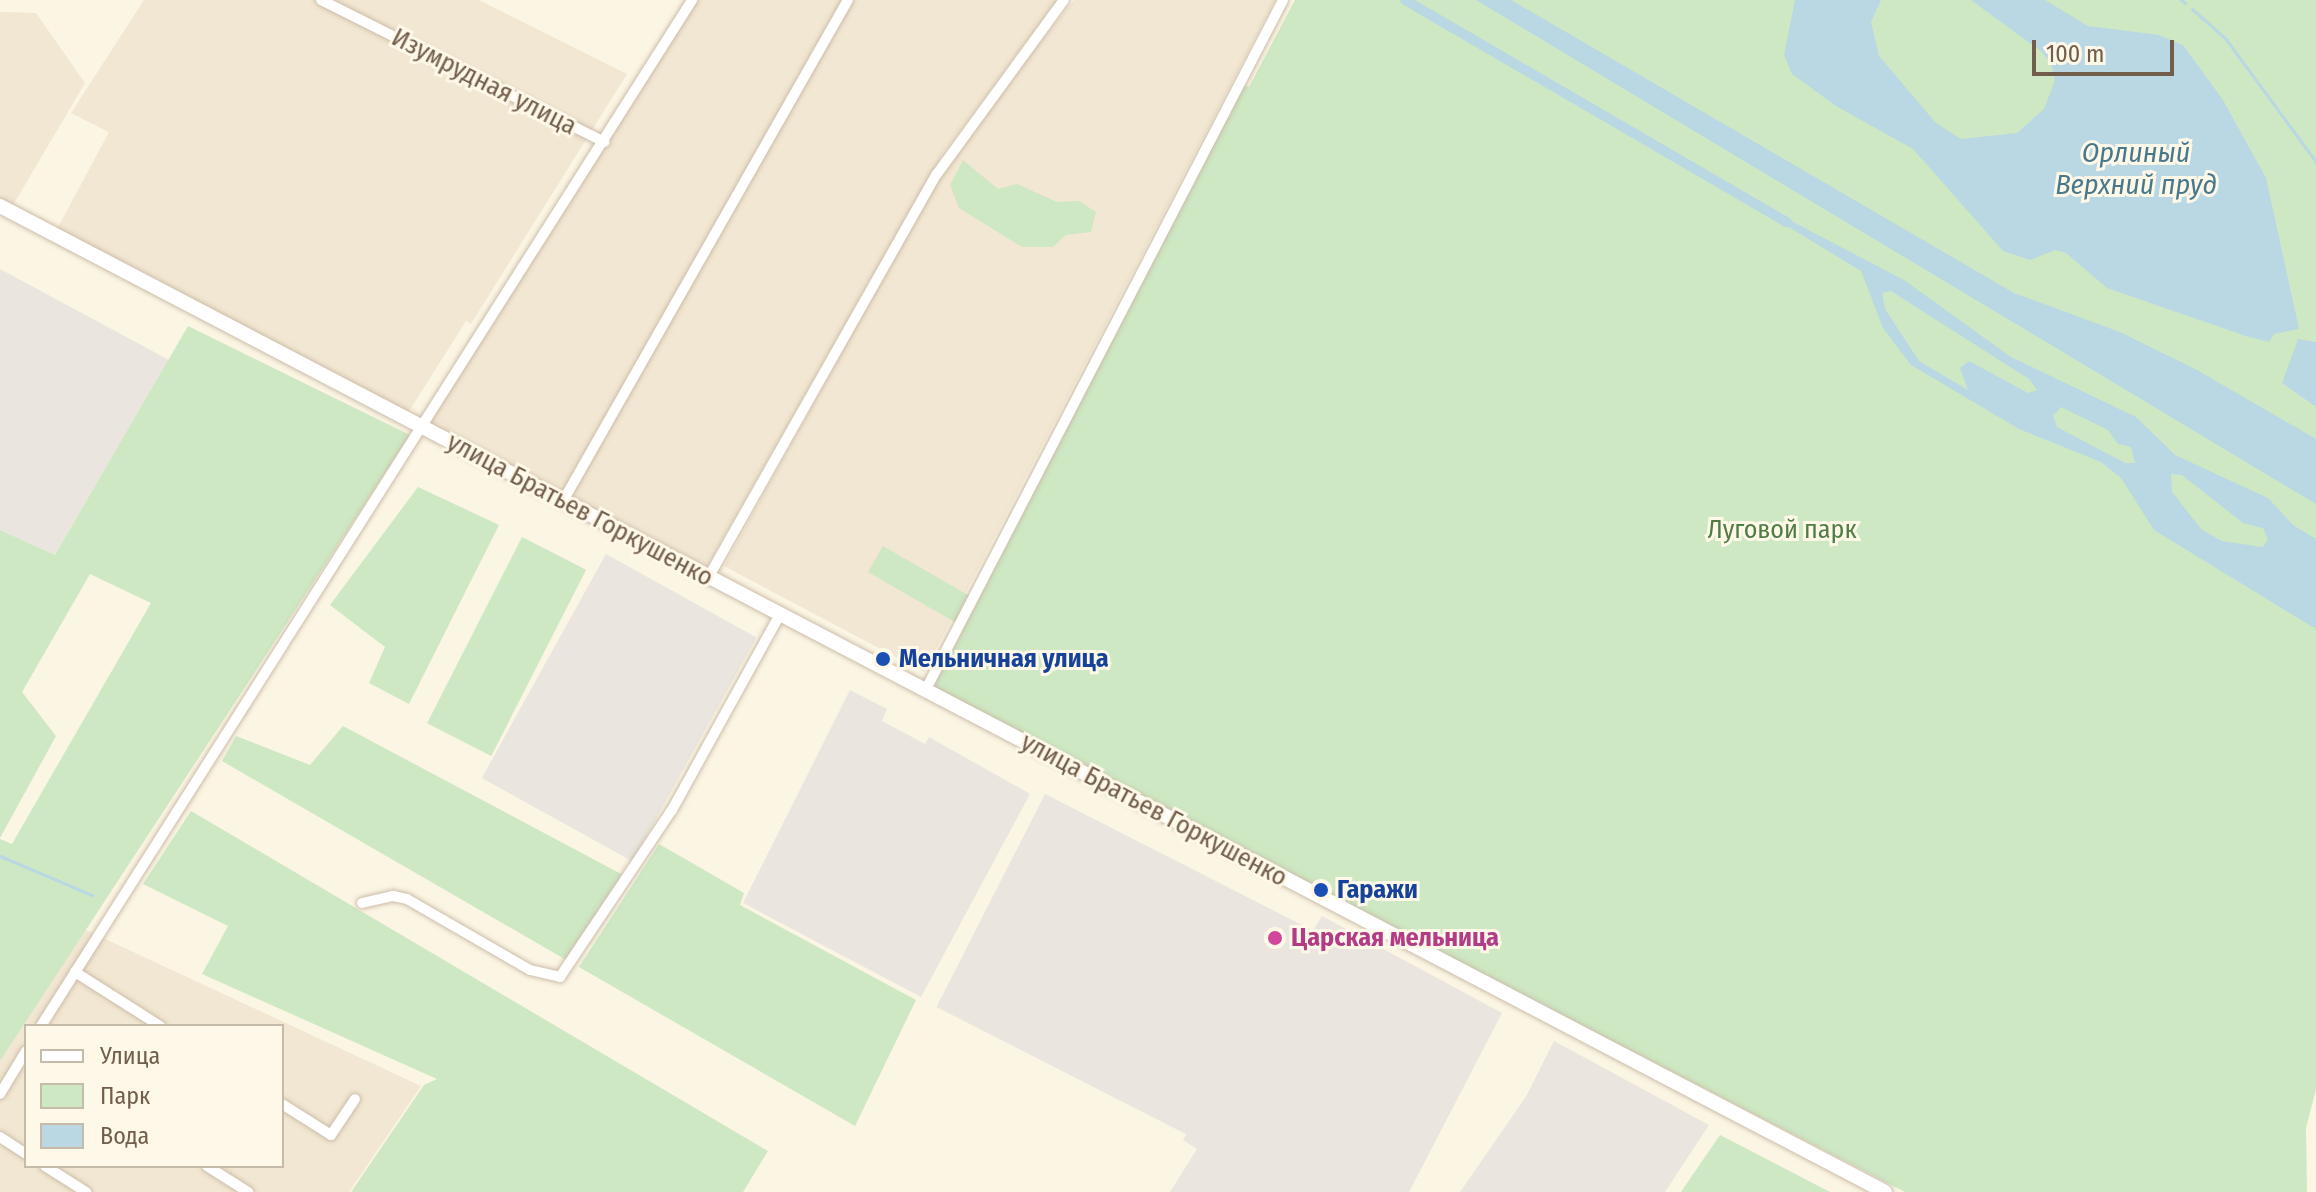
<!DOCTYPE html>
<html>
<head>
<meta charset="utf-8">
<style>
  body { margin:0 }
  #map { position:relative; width:2316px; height:1192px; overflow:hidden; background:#fbf5e3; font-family:"Fira Sans Condensed",sans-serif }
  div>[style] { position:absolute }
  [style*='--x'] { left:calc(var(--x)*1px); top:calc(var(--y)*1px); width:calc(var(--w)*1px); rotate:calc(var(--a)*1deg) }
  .residential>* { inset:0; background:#f2e7d2 }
  .industrial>* { inset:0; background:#eae5de; transform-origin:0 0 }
  .green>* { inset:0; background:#cde8c2; transform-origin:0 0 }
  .water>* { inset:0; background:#b9d8e4 }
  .stream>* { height:3px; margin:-1.5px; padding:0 1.5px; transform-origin:1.5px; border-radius:1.5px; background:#b9d8e4 }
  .canal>* { height:10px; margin:-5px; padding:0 5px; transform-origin:5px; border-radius:5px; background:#b9d8e4 }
  .roads { filter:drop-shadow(0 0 2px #ccbdaa) drop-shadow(0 0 2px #ccbdaa) }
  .street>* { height:10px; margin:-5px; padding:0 5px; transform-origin:5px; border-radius:5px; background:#fff }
  .secondary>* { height:14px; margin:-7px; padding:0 7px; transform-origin:7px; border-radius:7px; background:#fff }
  .dots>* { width:22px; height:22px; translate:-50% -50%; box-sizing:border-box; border:4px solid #fef8e9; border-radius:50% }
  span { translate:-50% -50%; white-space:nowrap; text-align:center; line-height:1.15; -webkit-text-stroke:6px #fef8e9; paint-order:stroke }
  .street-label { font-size:26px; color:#725d4a }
  .park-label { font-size:26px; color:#507d45 }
  .transit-label { font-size:26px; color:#164399; font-weight:700 }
  .left { translate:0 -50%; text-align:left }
  .hotel-label { font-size:26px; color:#b23c85; font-weight:700 }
  .water-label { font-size:28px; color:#48788b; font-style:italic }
  .legend { position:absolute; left:24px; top:1024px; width:260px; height:144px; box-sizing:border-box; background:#fef8e9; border:2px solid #c6baa9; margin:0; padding:10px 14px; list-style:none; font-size:24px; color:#725d4a }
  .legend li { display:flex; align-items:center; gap:16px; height:40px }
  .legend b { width:40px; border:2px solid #c6baa9 }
  .scale { position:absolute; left:2032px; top:40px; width:142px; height:36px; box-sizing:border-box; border:4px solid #725d4a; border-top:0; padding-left:10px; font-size:24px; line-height:28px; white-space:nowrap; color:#725d4a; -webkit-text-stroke:6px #fef8e9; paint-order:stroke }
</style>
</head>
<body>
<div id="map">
  <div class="residential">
    <i style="clip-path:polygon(144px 0,479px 0,627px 74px,471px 324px,466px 321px,408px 413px,56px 231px,109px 132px,71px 113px)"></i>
    <i style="clip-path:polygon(685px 0,1057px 0,942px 155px,707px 566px,424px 427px)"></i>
    <i style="clip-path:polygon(1074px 0,1275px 0,924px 672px,724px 566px,953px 152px)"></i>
    <i style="clip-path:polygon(0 12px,36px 13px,85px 83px,13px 205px,0 198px)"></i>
    <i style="clip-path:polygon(evenodd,84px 929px,421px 1086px,349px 1192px,0 1192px,0 1061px,84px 929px,26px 1026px,282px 1026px,282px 1166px,26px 1166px,26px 1026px)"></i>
  </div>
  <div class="industrial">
    <i style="clip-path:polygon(0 269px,169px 360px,55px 555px,0 530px)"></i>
    <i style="left:606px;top:554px;width:172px;height:256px;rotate:29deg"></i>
    <i style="clip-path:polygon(850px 690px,887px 709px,882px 721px,925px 744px,929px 737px,1030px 794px,921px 997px,743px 903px)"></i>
    <i style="left:1045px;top:794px;width:299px;height:239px;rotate:27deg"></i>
    <i style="clip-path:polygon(1322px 916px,1502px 1013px,1409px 1192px,1170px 1192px,1197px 1149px,1183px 1140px)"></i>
    <i style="clip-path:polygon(1554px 1041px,1709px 1125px,1665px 1192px,1460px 1192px,1527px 1095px)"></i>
  </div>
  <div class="green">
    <i style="clip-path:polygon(1295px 0,2316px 0,2316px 1089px,2306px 1128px,2307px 1192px,1905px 1192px,932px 690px,1244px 85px,1249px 87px)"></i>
    <i style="clip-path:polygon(963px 160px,998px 189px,1017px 184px,1057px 202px,1079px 201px,1096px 212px,1091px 232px,1066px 235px,1053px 247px,1022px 247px,959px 208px,950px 185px)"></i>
    <i style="clip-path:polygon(188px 326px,410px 435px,0 1061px,0 839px,12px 844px,151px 603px,90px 574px,22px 692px,56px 736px,0 838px,0 530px,55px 555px)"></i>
    <i style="clip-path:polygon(418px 487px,499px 525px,409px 704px,369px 683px,385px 647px,330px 605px)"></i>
    <i style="left:522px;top:537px;width:72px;height:209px;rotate:27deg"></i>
    <i style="left:883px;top:546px;width:101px;height:30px;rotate:30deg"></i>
    <i style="clip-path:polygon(343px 726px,623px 875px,568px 961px,222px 761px,236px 736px,310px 765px)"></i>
    <i style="clip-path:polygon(191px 811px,768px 1151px,743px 1192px,351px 1192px,424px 1085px,437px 1079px,202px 974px,228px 926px,143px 884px)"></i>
    <i style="clip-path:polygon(659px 844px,744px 893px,740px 905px,916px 1000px,855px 1126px,579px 967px)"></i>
    <i style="clip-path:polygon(1720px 1135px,1830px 1192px,1681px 1192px)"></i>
  </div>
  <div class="water">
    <i style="clip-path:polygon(1476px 0,1511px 0,2014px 293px,2120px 332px,2197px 370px,2316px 439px,2316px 504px)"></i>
    <i style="clip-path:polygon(1795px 0,1881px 0,1871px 22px,1879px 56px,1936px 123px,1961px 139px,2017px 133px,2044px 109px,2055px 80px,2051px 63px,2041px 51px,1971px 0,2045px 0,2088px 26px,2159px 35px,2183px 45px,2223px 100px,2266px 178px,2299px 329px,2274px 334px,2269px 342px,2246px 336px,2107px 288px,2066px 253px,2055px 250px,2030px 260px,2003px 251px,1913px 149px,1836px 106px,1792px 74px,1784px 55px)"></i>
    <i style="clip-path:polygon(evenodd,1776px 213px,1904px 280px,2011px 357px,2136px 417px,2175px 455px,2268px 498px,2293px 525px,2316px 539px,2316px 629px,2154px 530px,2121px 478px,2101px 462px,2019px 429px,1911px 365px,1883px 328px,1861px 271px,1774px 218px,1776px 213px,1891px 291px,2029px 379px,2037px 390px,2028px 393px,1969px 361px,1960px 368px,1968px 390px,1919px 361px,1885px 309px,1882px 293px,1891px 291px,1776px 213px,2061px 407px,2108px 430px,2118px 444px,2131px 447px,2135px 463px,2125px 463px,2057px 427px,2053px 416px,2061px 407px,1776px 213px,2171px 474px,2182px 475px,2243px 523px,2263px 528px,2268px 539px,2263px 547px,2222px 541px,2201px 529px,2172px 492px,2171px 474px)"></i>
    <i style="clip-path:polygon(2298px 339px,2316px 342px,2316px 407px,2282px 383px)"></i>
  </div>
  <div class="stream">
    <i style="--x:2181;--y:0;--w:5;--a:37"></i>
    <i style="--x:2192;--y:9;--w:44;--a:41.3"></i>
    <i style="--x:2225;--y:38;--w:154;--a:53.7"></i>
    <i style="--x:0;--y:856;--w:100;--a:23"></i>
  </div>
  <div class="canal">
    <i style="--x:1405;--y:0;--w:442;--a:30.2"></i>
  </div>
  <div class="roads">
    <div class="street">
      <i style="--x:321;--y:0;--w:317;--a:26.6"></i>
      <i style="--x:563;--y:501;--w:576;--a:-60.37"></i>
      <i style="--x:708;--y:578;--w:464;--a:-60.5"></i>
      <i style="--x:937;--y:174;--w:215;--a:-53.9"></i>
      <i style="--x:925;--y:691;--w:778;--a:-62.61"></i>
      <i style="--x:362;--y:903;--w:32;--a:-13"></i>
      <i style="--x:393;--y:896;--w:14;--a:12"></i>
      <i style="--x:407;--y:899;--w:142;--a:30"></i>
      <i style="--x:530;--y:970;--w:31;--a:13"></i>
      <i style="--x:560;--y:977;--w:201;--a:-56.2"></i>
      <i style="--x:672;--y:810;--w:222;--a:-61.1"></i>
      <i style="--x:75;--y:972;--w:101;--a:32.4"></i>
      <i style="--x:41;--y:1026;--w:1215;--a:-57.6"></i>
      <i style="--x:0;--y:1094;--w:50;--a:-58.8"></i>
      <i style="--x:282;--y:1104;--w:58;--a:32.3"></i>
      <i style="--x:331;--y:1135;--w:43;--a:-56.3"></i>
      <i style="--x:0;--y:1137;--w:31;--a:33"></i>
      <i style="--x:45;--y:1166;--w:49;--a:32.4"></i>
      <i style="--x:207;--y:1166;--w:49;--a:32.4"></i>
    </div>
    <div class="secondary">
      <i style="--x:0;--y:206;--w:2127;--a:27.61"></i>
    </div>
  </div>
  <div class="dots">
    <i style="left:883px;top:659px;background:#1a4fb4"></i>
    <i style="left:1321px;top:890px;background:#1a4fb4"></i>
    <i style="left:1275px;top:938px;background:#d1479c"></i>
  </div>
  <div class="street-label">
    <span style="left:484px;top:82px;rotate:27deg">Изумрудная улица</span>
    <span style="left:580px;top:510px;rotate:28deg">улица Братьев Горкушенко</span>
    <span style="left:1154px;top:810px;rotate:28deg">улица Братьев Горкушенко</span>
  </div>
  <div class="park-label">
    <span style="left:1782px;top:530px">Луговой парк</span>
  </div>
  <div class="transit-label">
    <span class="left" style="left:899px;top:659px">Мельничная улица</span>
    <span class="left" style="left:1337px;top:890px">Гаражи</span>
  </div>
  <div class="hotel-label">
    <span class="left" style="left:1291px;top:938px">Царская мельница</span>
  </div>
  <div class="water-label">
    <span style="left:2136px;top:169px">Орлиный<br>Верхний пруд</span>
  </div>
  <ul class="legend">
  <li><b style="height:10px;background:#fff"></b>Улица</li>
  <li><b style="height:22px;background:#cde8c2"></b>Парк</li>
  <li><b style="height:22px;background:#b9d8e4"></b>Вода</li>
  </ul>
  <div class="scale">100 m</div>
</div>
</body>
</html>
